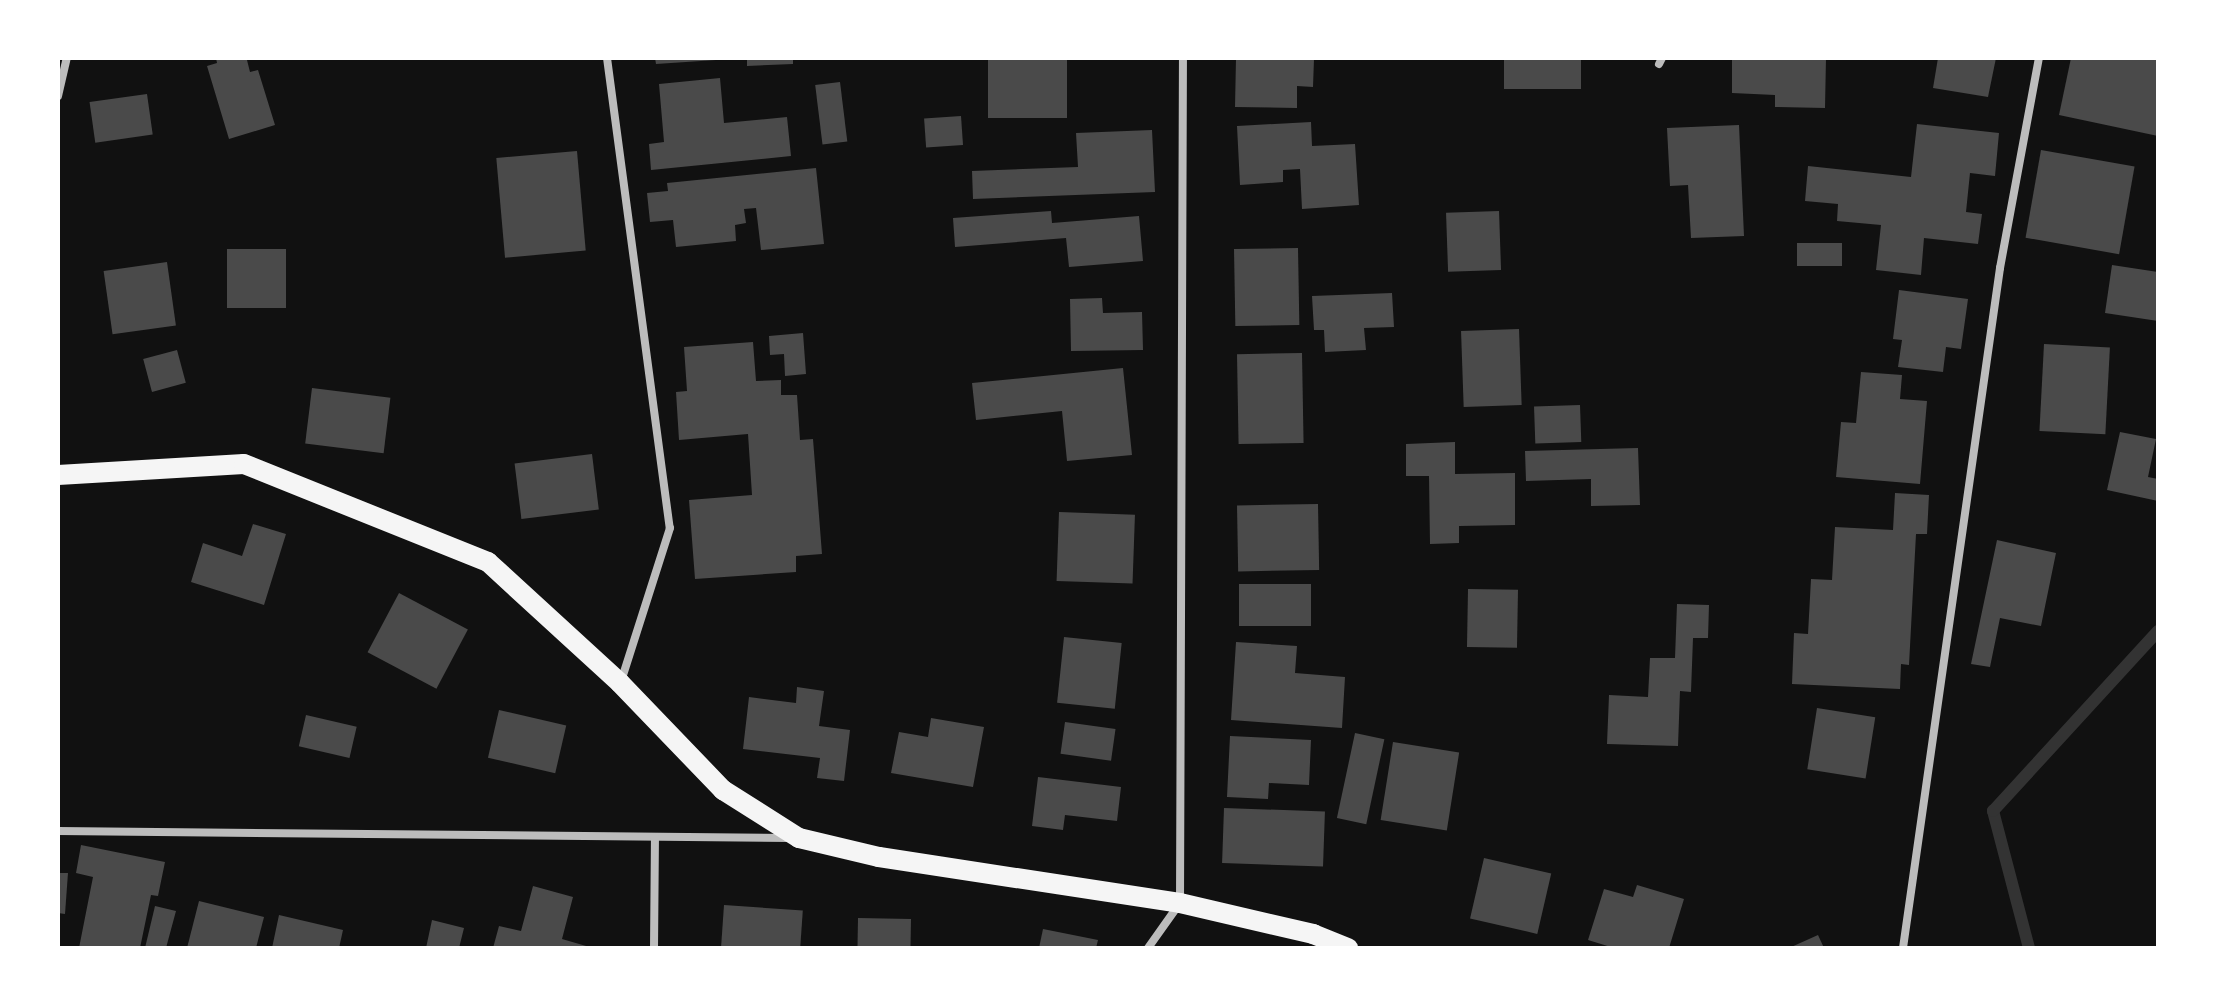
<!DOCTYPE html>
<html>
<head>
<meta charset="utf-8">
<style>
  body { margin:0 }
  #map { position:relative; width:2216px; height:1006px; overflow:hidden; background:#111; font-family:"DM Sans",sans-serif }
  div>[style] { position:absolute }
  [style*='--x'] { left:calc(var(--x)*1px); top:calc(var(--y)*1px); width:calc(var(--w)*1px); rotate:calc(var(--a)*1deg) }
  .stream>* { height:12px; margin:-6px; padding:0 6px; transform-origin:6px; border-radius:6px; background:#333 }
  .building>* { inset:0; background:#4a4a4a; transform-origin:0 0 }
  .minor>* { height:8px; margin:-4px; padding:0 4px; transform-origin:4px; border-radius:4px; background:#bcbcbc }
  .primary>* { height:20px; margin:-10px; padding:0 10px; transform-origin:10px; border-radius:10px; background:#f5f5f5 }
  span { translate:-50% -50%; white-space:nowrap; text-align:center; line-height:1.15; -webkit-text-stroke:8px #fff; paint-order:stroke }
  .frame { position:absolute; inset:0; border:60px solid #fff; pointer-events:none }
</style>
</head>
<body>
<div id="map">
  <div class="stream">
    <i style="--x:2029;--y:948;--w:142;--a:-104.7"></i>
    <i style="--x:1993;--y:811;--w:244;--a:-47.5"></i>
  </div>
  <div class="building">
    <i style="clip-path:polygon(216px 58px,252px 58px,247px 60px,250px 72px,258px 70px,275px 125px,229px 139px,207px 66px,217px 63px)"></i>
    <i style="clip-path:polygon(655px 58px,716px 58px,716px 60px,656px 64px)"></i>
    <i style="clip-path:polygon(747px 58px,793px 58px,793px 64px,747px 66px)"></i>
    <i style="left:988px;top:58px;width:79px;height:60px"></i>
    <i style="clip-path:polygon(1236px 58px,1314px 59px,1313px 87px,1297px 86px,1297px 108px,1235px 107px)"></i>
    <i style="left:1504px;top:58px;width:77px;height:31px"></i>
    <i style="clip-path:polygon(1732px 58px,1826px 58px,1825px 108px,1775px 107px,1775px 95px,1732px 93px)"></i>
    <i style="clip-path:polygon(1938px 58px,1996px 58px,1988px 97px,1933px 88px)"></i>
    <i style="clip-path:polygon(2071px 58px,2158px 58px,2158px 136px,2059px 115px)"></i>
    <i style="clip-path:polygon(720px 78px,724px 123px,787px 117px,791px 156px,651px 170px,649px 144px,664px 142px,659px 84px)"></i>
    <i style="left:840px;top:82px;width:60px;height:25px;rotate:83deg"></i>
    <i style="left:147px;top:94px;width:41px;height:58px;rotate:82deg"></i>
    <i style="left:961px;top:116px;width:29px;height:37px;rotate:86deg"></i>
    <i style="clip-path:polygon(1311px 122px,1312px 146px,1355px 144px,1359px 205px,1302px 209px,1300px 169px,1283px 170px,1283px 182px,1240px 185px,1237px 126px)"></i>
    <i style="clip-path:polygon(1917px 124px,1999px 133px,1995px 176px,1970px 173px,1966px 212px,1982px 214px,1978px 244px,1924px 238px,1921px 275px,1876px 270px,1881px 225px,1837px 221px,1838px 204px,1805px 201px,1808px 166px,1911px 177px)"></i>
    <i style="clip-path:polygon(1739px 125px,1744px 236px,1691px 238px,1688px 185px,1670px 186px,1667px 128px)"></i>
    <i style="clip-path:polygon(1152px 130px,1155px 192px,973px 199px,972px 171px,1078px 167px,1076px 133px)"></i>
    <i style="left:2041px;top:150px;width:95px;height:89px;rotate:10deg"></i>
    <i style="left:577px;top:151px;width:100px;height:81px;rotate:85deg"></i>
    <i style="clip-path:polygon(816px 168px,824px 244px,761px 250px,756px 208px,744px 209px,746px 223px,735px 225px,736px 241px,676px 247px,673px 220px,650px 222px,647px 193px,668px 191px,667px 183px)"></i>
    <i style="clip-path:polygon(1051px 211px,1052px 223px,1139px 216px,1143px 261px,1069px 267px,1066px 238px,955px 247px,953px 218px)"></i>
    <i style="left:1499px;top:211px;width:59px;height:53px;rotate:88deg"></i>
    <i style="left:1842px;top:243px;width:23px;height:45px;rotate:90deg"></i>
    <i style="left:1298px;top:248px;width:77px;height:64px;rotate:89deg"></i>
    <i style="left:227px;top:249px;width:59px;height:59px"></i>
    <i style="left:167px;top:262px;width:64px;height:64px;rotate:82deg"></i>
    <i style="clip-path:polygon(2112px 265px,2158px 272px,2158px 321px,2105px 313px)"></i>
    <i style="clip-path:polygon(1899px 290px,1968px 299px,1961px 349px,1946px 347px,1943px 372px,1898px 367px,1902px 340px,1893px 339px)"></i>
    <i style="clip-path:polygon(1392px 293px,1394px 327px,1364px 328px,1366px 350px,1325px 352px,1324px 330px,1314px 330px,1312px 296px)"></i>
    <i style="clip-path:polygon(1102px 298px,1103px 313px,1142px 312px,1143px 350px,1071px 351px,1070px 299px)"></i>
    <i style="left:1519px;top:329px;width:76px;height:58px;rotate:88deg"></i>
    <i style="clip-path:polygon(803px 333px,806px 374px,785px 376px,784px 354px,770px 355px,769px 336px)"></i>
    <i style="clip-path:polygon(753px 342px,756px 381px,781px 380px,781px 395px,797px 395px,800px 440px,813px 439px,822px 554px,796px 556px,796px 572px,695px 579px,689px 500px,752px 495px,748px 434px,679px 440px,676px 392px,687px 391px,684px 347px)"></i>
    <i style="left:2044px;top:344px;width:66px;height:87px;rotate:3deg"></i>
    <i style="left:177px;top:350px;width:34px;height:35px;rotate:75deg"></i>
    <i style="left:1302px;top:353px;width:90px;height:65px;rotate:89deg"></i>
    <i style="clip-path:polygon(1123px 368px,1132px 455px,1067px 461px,1062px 411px,976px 420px,972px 383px)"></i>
    <i style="clip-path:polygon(1861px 372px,1902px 375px,1900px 399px,1927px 401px,1920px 484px,1836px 477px,1841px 422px,1856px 423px)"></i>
    <i style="left:312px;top:388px;width:79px;height:56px;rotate:7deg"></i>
    <i style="left:1580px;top:405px;width:37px;height:46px;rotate:88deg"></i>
    <i style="clip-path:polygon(2120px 432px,2156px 439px,2148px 477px,2158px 479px,2158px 501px,2107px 490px)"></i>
    <i style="clip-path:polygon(1455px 442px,1455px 474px,1515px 473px,1515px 525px,1459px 526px,1459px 543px,1430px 544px,1429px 476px,1406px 476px,1406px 444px)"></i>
    <i style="clip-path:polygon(1638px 448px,1640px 505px,1591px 506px,1591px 479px,1526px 481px,1525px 451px)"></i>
    <i style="left:592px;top:454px;width:56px;height:78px;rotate:83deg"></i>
    <i style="clip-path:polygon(1895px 493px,1929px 495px,1927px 534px,1916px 534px,1909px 665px,1901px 664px,1900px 689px,1792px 684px,1794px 633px,1808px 634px,1811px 579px,1832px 580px,1835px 527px,1893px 530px)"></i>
    <i style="left:1318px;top:504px;width:66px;height:81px;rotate:89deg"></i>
    <i style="left:1059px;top:512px;width:76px;height:69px;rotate:2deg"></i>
    <i style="clip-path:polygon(253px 524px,286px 534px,264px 605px,191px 582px,203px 543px,242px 556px)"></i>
    <i style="clip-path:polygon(1997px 540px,2056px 553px,2041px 626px,2000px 618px,1990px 667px,1971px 664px)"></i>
    <i style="left:1239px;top:584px;width:72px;height:42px"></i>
    <i style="left:1468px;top:589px;width:50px;height:58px;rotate:1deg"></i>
    <i style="left:399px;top:593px;width:78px;height:67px;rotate:28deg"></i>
    <i style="clip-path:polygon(1677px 604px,1709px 605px,1708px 638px,1693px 638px,1691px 692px,1680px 691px,1678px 746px,1607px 744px,1609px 695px,1648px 697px,1650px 658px,1675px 658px)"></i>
    <i style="left:1064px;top:637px;width:58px;height:66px;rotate:6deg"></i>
    <i style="clip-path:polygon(1236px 642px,1297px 646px,1295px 673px,1345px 677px,1342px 728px,1231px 720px)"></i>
    <i style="clip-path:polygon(797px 687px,824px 691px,819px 726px,850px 730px,844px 781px,817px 778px,820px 758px,743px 749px,749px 697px,796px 703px)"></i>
    <i style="left:1817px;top:708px;width:59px;height:62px;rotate:9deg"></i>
    <i style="left:499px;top:710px;width:69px;height:49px;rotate:13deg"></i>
    <i style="left:306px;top:715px;width:52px;height:32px;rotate:13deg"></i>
    <i style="clip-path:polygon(931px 718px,984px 727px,973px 787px,891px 773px,899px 732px,928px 737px)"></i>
    <i style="left:1065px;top:722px;width:51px;height:32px;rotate:8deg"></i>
    <i style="left:1355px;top:733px;width:30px;height:87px;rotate:12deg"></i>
    <i style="clip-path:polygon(1230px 736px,1311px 740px,1309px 785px,1269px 783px,1268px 799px,1227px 797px)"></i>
    <i style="left:1393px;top:742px;width:67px;height:79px;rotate:9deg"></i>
    <i style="clip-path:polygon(1038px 777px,1121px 787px,1117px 821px,1065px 815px,1063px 830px,1032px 826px)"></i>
    <i style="left:1224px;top:808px;width:101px;height:55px;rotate:2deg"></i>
    <i style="clip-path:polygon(81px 845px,165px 862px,158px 896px,151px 895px,140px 948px,79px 948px,93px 877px,76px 873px)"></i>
    <i style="left:1484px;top:858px;width:69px;height:62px;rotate:13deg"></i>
    <i style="clip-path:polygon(58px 873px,68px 873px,65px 914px,58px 913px)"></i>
    <i style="clip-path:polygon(1637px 885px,1684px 899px,1669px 948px,1614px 948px,1588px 940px,1604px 889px,1633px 897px)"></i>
    <i style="clip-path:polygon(533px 886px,573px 897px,562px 939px,593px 948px,493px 948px,499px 926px,521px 931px)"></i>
    <i style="clip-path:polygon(199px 901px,264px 917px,256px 948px,187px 948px)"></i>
    <i style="left:724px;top:905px;width:79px;height:43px;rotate:4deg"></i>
    <i style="clip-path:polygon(155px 906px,176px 911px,166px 948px,145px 948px)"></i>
    <i style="clip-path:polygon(279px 915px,343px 930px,339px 948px,272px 948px)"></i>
    <i style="left:858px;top:918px;width:53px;height:30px;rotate:1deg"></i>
    <i style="clip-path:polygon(432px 920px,464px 928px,459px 948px,426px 948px)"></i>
    <i style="clip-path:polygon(1043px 929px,1098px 940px,1096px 948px,1039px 948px)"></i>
    <i style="clip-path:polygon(1818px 935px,1824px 948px,1789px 948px)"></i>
  </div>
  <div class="minor">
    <i style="--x:607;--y:58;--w:474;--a:82.4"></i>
    <i style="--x:670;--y:528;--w:162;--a:107.7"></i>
    <i style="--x:1659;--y:64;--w:7;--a:-63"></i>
    <i style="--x:58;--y:96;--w:39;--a:-77"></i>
    <i style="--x:58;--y:831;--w:733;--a:0.55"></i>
    <i style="--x:654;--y:948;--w:111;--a:-89.5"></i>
    <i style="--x:1148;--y:948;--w:55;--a:-54.6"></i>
    <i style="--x:1180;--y:903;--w:845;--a:-89.8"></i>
    <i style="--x:1903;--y:948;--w:687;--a:-81.88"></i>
    <i style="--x:2000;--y:268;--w:214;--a:-79.5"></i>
  </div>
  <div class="primary">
    <i style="--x:58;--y:475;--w:186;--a:-3.4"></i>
    <i style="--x:244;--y:464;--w:263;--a:21.9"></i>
    <i style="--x:488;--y:562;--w:179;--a:42.5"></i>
    <i style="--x:620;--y:683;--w:149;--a:46.1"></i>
    <i style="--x:723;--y:790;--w:90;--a:32.3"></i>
    <i style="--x:799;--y:838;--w:82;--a:13.4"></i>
    <i style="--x:879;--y:857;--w:304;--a:8.7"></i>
    <i style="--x:1180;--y:903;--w:137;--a:13.1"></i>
    <i style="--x:1313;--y:934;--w:38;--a:22"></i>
  </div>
  <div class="frame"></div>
</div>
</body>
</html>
